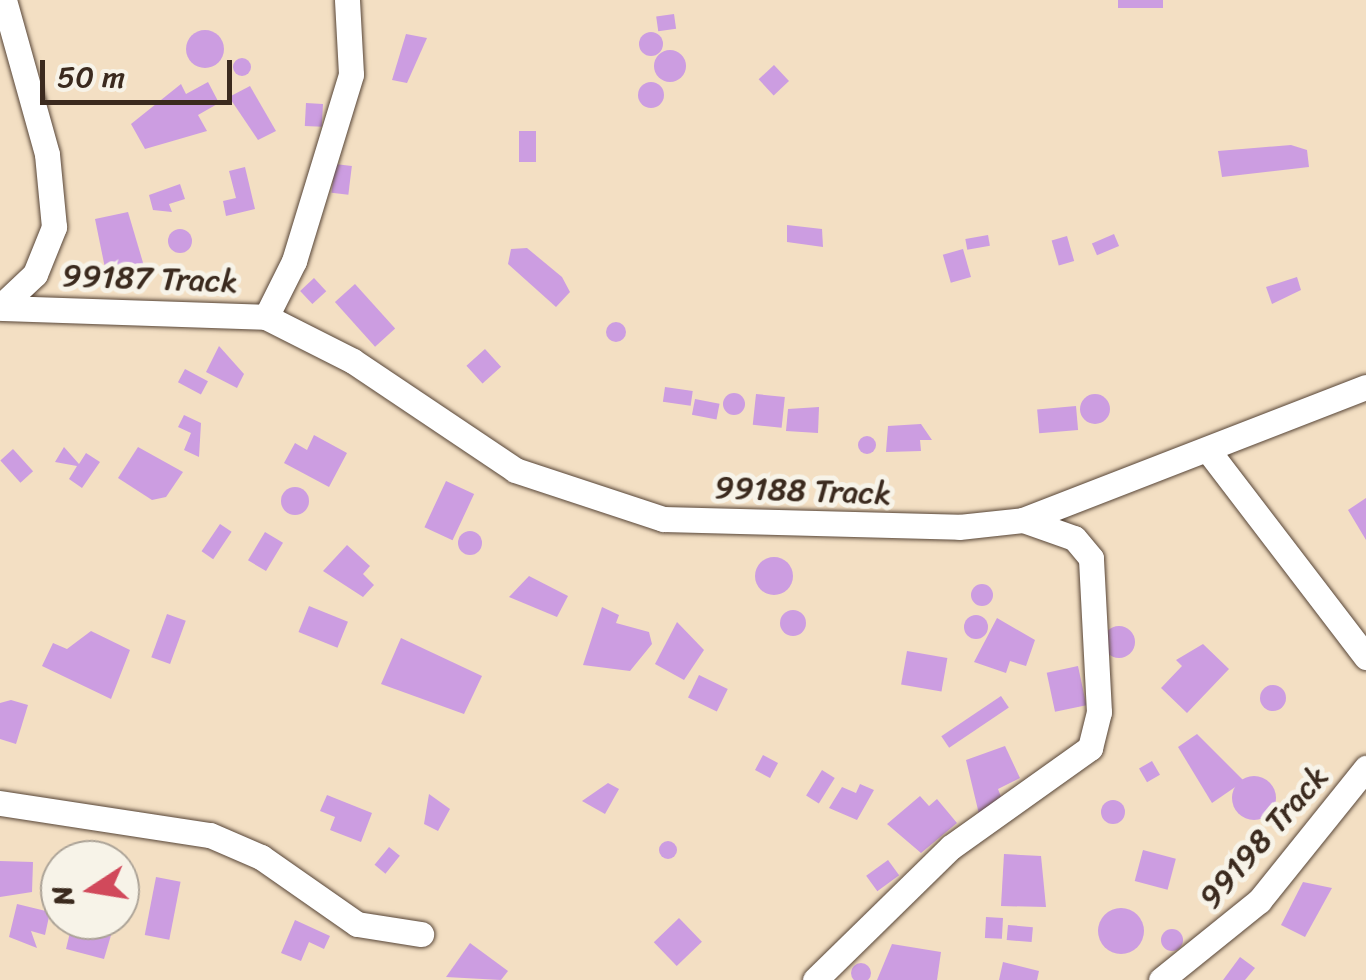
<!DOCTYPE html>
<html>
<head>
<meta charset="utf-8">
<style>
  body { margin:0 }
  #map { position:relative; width:1366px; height:980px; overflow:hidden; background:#f3dfc3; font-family:Sriracha,sans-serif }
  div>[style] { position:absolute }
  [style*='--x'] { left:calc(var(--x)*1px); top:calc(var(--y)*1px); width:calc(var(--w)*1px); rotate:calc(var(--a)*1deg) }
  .building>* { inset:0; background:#cc9de1; transform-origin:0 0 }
  .round { border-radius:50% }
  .roads { filter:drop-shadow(0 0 2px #574537) drop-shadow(0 0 2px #574537) }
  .minor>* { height:25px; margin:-12.5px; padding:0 12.5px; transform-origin:12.5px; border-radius:12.5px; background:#fff }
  span { translate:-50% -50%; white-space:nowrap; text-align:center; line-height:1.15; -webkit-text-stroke:10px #f7f3e8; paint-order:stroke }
  .street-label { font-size:32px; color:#3b2a1e }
  .north { position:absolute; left:40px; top:840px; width:100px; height:100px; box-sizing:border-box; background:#f7f3e8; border:2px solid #aca397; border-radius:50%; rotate:258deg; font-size:28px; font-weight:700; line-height:40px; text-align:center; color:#3b2a1e }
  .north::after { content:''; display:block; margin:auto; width:35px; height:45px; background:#d1495b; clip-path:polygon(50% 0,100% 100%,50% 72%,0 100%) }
  .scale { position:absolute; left:40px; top:60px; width:192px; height:45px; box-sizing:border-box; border:5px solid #3b2a1e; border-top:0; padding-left:12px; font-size:30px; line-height:35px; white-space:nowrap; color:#3b2a1e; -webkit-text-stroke:8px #f7f3e8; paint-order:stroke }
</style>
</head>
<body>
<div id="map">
  <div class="building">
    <i style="left:1118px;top:0;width:45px;height:8px"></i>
    <i style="left:674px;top:14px;width:15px;height:18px;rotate:82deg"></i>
    <i class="round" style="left:186px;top:30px;width:38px;height:38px"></i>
    <i class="round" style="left:639px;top:32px;width:24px;height:24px"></i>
    <i style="clip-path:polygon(406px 34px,427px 38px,407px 83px,392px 80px)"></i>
    <i class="round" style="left:654px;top:50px;width:32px;height:32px"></i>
    <i class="round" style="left:233px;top:58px;width:18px;height:18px"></i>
    <i style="left:774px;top:65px;width:22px;height:21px;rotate:47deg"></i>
    <i class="round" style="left:638px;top:82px;width:26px;height:26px"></i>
    <i style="clip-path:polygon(208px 82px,219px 103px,198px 115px,207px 131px,145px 149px,131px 124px,181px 84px,186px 94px)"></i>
    <i style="clip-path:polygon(250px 86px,276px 131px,258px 140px,229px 97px)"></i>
    <i style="left:306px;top:103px;width:17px;height:23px;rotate:3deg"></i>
    <i style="left:519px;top:131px;width:17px;height:31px"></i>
    <i style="clip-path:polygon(1291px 145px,1307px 150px,1309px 167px,1222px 177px,1218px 151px)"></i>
    <i style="left:335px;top:164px;width:17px;height:29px;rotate:7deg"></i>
    <i style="clip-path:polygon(245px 167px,255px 209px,226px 216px,223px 201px,236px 198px,229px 171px)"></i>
    <i style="clip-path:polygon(180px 184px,185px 199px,169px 204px,172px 212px,153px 210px,149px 195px)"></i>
    <i style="clip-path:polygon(128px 212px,144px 266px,105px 268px,95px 219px)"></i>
    <i style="clip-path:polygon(787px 225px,822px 229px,823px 247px,787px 242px)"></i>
    <i class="round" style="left:168px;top:229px;width:24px;height:24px"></i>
    <i style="left:1114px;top:234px;width:13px;height:24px;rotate:67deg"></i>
    <i style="left:988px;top:235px;width:11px;height:23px;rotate:80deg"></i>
    <i style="left:1067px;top:236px;width:26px;height:16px;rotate:74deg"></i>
    <i style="clip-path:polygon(527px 248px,562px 277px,570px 292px,556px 307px,508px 264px,511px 249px)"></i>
    <i style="left:963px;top:249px;width:29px;height:21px;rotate:74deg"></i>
    <i style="clip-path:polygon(1297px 277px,1301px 290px,1272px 304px,1266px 287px)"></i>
    <i style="left:314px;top:278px;width:18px;height:19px;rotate:47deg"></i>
    <i style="left:355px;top:284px;width:60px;height:27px;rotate:48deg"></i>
    <i class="round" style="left:606px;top:322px;width:20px;height:20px"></i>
    <i style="clip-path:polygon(219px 346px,244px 374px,237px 388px,206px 372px)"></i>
    <i style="left:485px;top:349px;width:24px;height:25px;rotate:48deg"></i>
    <i style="left:185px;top:369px;width:26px;height:15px;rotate:28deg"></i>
    <i style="left:665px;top:387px;width:28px;height:15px;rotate:8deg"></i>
    <i class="round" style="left:723px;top:393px;width:22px;height:22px"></i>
    <i style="left:756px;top:394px;width:29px;height:31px;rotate:6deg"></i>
    <i class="round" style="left:1080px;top:394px;width:30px;height:30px"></i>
    <i style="left:695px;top:399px;width:25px;height:16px;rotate:11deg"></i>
    <i style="left:1076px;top:406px;width:24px;height:39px;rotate:85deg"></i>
    <i style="clip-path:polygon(819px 407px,818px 433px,786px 431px,788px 409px)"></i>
    <i style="clip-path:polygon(184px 415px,201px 423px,199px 457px,184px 450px,191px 433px,178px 427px)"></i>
    <i style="clip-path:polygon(921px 424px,932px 440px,920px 440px,921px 451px,886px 452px,888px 426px)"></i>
    <i style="clip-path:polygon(314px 435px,347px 453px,329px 487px,284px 463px,295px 443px,307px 450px)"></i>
    <i class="round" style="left:858px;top:436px;width:18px;height:18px"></i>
    <i style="clip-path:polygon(64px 447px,79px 464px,86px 453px,100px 462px,82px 488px,69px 479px,77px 466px,55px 462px)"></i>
    <i style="clip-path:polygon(138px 447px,183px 472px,166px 497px,152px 500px,118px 478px)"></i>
    <i style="left:13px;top:449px;width:30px;height:17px;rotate:48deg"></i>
    <i style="left:446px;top:481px;width:31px;height:51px;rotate:25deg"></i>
    <i class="round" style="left:281px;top:487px;width:28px;height:28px"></i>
    <i style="clip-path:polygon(1366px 498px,1366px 540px,1348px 510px)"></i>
    <i style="left:220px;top:524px;width:14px;height:33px;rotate:34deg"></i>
    <i class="round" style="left:458px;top:531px;width:24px;height:24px"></i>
    <i style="left:265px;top:532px;width:21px;height:33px;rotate:31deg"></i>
    <i style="clip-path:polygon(347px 545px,370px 566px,363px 574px,374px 585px,363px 597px,323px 571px)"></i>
    <i class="round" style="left:755px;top:557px;width:38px;height:38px"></i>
    <i style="clip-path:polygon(529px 576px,568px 596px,557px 617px,509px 597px)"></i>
    <i class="round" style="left:971px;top:584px;width:22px;height:22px"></i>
    <i style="left:309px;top:606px;width:42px;height:28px;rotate:22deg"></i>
    <i style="clip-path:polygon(602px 607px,619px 615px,616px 623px,649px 632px,652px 644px,630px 671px,583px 665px)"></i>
    <i class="round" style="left:780px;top:610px;width:26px;height:26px"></i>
    <i style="left:167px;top:614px;width:20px;height:46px;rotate:20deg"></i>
    <i class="round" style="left:964px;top:615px;width:24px;height:24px"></i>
    <i style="clip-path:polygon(997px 618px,1035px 640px,1026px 666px,1010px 661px,1006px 673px,974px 662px)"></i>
    <i style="clip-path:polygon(677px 622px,704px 650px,684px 680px,655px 664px)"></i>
    <i class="round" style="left:1103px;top:626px;width:32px;height:32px"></i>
    <i style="clip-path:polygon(91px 631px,130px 650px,111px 699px,42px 666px,53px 643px,67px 649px)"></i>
    <i style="clip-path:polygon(401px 638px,482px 676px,464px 714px,381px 684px)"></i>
    <i style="clip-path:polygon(1203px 644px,1229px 669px,1187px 713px,1161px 688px,1182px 666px,1176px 660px)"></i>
    <i style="left:907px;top:651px;width:41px;height:34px;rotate:10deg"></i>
    <i style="left:1078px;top:666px;width:40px;height:32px;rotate:78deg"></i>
    <i style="left:699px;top:675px;width:32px;height:25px;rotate:26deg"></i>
    <i class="round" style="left:1260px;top:685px;width:26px;height:26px"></i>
    <i style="left:1001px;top:696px;width:14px;height:72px;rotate:56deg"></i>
    <i style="clip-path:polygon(11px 700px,28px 705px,16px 744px,0 739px,0 703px)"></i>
    <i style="clip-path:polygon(1197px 734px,1244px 781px,1212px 803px,1178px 747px)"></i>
    <i style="clip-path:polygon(1005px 746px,1020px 778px,998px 789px,1003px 802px,979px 814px,966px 760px)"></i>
    <i style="left:763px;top:755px;width:17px;height:17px;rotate:28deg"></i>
    <i style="left:1152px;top:761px;width:16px;height:15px;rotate:60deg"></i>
    <i style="left:822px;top:770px;width:15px;height:30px;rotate:32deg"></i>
    <i class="round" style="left:1232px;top:776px;width:44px;height:44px"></i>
    <i style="clip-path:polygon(608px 783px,619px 789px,605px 814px,582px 801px)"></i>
    <i style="clip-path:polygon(860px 784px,874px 790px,857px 820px,829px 808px,842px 787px,856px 793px)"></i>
    <i style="clip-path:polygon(429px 794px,450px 809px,438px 831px,424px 824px)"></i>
    <i style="clip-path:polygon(327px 795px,372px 813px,361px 842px,330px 830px,335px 817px,320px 811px)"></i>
    <i style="clip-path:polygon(920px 796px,929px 806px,937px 799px,957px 823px,921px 853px,887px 824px)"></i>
    <i class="round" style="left:1101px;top:800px;width:24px;height:24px"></i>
    <i class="round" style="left:659px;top:841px;width:18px;height:18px"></i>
    <i style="left:389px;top:847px;width:14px;height:23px;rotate:39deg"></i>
    <i style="left:1143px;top:850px;width:34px;height:32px;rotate:15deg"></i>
    <i style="clip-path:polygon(1004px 854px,1041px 856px,1046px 907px,1001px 906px)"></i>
    <i style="left:888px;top:860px;width:19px;height:27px;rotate:54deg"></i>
    <i style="clip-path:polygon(0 861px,33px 862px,32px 892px,0 897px)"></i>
    <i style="left:156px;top:877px;width:25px;height:59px;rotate:11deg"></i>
    <i style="clip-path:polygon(1303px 882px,1332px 888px,1305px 937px,1281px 925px)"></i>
    <i style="clip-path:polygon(17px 904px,50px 912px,45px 935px,31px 931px,37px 948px,9px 937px)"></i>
    <i class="round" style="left:1098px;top:908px;width:46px;height:46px"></i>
    <i style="left:986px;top:917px;width:17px;height:21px;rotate:3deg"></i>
    <i style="left:679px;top:918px;width:33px;height:35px;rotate:46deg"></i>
    <i style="clip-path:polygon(73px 920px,114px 925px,104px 959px,66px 949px)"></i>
    <i style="clip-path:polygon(295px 920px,330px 936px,324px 949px,309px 942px,301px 961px,281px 953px)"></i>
    <i style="left:1008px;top:925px;width:25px;height:15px;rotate:5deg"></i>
    <i class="round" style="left:1161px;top:929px;width:22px;height:22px"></i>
    <i style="clip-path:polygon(470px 943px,508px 971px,501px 980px,446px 977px)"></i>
    <i style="clip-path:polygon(892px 944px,941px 952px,937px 980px,877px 980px)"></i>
    <i style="clip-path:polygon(1240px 957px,1255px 968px,1245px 980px,1223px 980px)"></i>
    <i style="clip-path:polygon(1003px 962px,1039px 971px,1037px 980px,999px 980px)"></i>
    <i class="round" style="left:851px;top:963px;width:20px;height:20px"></i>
  </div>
  <div class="roads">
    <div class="minor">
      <i style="--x:0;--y:307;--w:48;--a:-43.3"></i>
      <i style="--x:35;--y:274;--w:51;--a:-68"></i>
      <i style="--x:54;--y:227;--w:73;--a:-95.5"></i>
      <i style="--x:47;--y:154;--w:160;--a:-105.6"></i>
      <i style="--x:0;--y:308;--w:266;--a:1.9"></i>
      <i style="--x:266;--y:317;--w:63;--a:-63.4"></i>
      <i style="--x:294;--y:261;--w:195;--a:-73"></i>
      <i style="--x:351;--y:74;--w:74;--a:-93.1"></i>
      <i style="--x:266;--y:317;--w:97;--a:26.8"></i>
      <i style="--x:353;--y:361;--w:195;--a:33.9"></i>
      <i style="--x:515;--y:470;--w:156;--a:18.3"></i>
      <i style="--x:663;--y:519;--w:296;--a:1.5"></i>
      <i style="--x:959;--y:527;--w:64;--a:-6.2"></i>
      <i style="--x:1023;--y:520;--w:368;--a:-21.2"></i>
      <i style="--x:1210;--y:453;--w:257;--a:52.6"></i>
      <i style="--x:0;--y:803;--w:212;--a:8.7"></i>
      <i style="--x:210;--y:835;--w:56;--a:23.3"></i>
      <i style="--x:261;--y:857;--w:117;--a:34.9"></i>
      <i style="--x:357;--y:924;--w:65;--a:8.9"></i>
      <i style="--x:815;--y:980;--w:190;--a:-44.4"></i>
      <i style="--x:951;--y:847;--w:171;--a:-35.5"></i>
      <i style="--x:1090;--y:748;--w:37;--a:-76"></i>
      <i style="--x:1099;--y:712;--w:154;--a:-93"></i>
      <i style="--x:1091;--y:558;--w:26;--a:-130"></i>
      <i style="--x:1074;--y:538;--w:54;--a:-160.6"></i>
      <i style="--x:1161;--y:980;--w:126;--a:-38.9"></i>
      <i style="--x:1259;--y:901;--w:171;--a:-51.2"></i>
    </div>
  </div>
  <div class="street-label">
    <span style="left:150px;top:279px;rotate:2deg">99187 Track</span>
    <span style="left:803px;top:491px;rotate:2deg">99188 Track</span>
    <span style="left:1264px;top:837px;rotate:-49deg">99198 Track</span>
  </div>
  <div class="north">N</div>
  <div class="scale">50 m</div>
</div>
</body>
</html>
